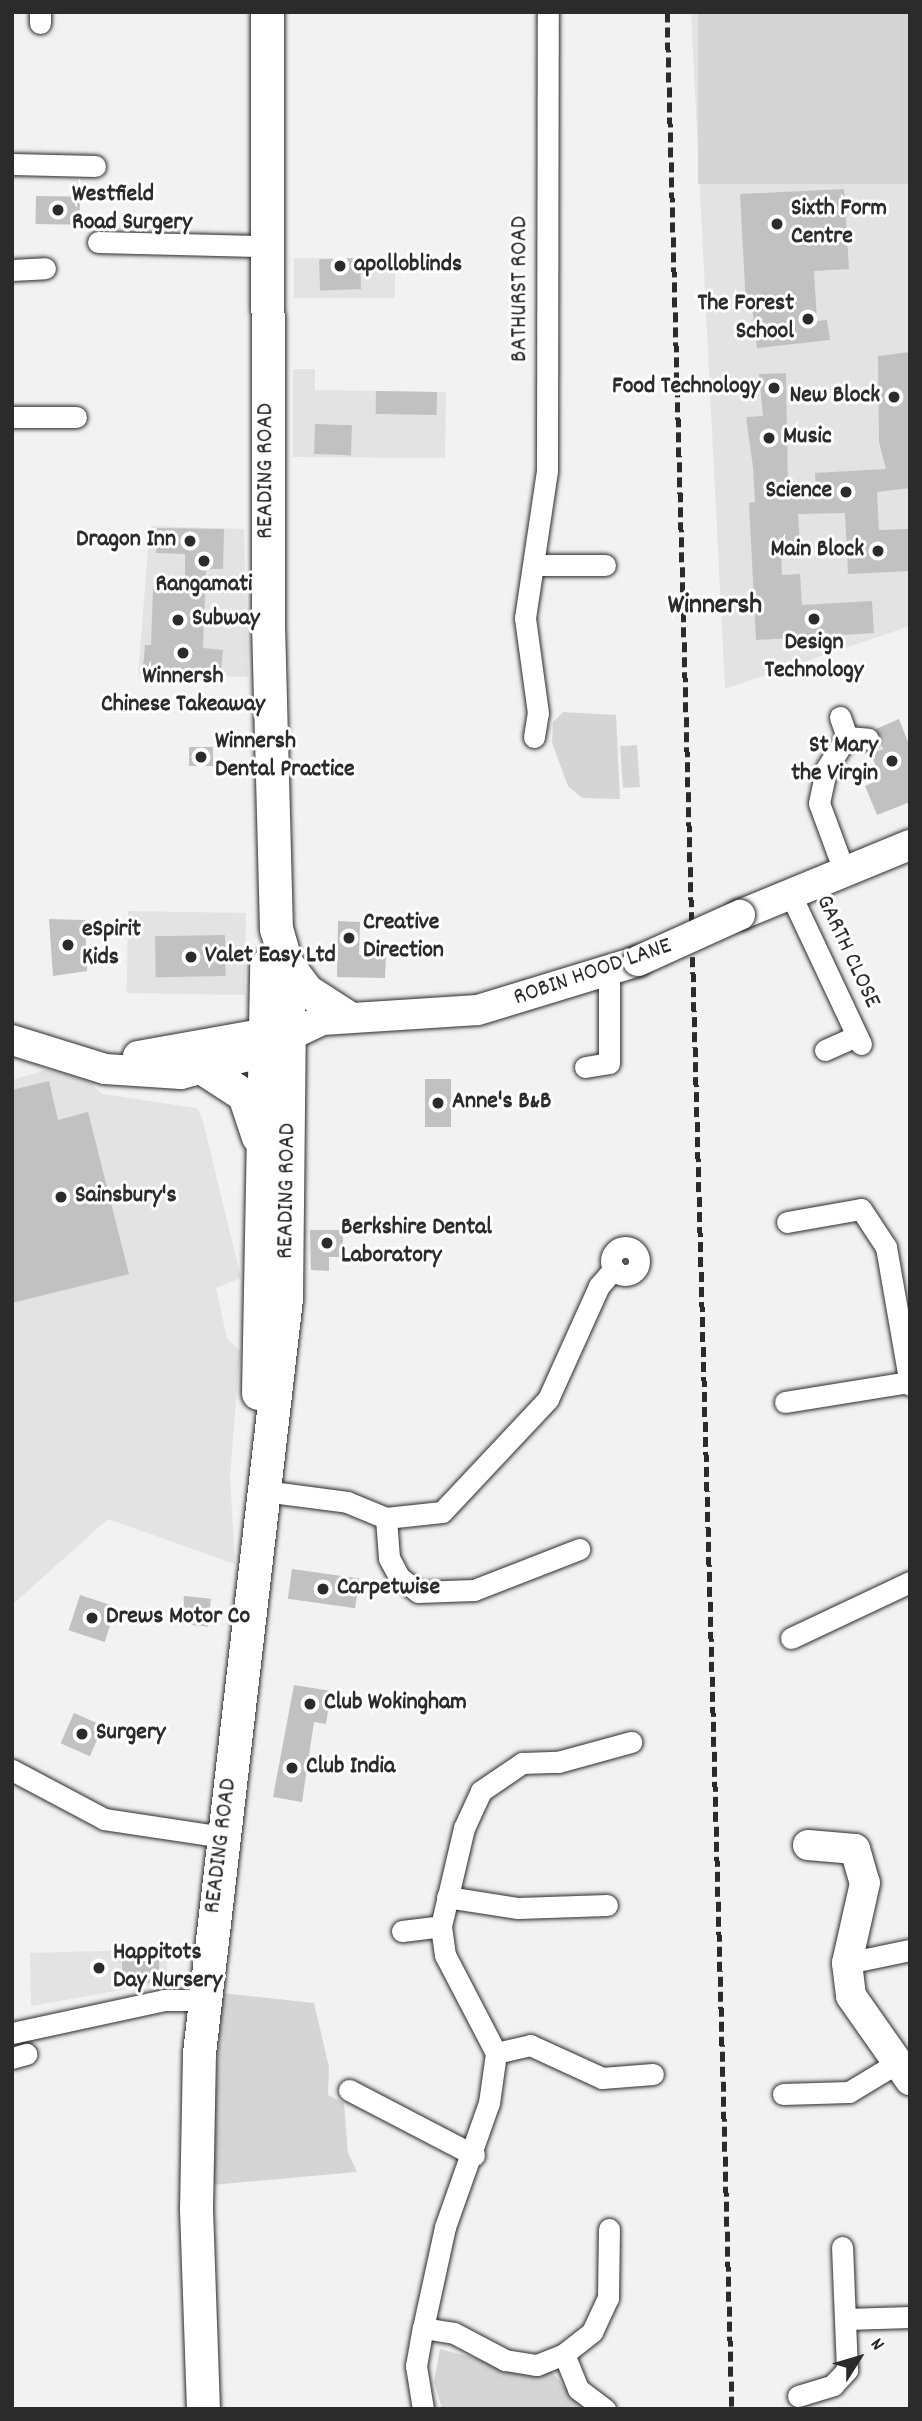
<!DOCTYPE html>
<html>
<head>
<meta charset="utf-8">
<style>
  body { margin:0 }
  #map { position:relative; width:922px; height:2421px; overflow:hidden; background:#f2f2f2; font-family:Dekko,sans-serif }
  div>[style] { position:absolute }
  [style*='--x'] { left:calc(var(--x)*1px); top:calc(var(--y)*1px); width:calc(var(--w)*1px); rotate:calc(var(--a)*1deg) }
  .built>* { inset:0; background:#e3e3e3; transform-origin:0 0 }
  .green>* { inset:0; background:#d5d5d5; transform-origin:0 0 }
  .building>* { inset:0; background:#c1c1c1; transform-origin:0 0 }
  .roads { filter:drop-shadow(0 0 2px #2b2b2b) drop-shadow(0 0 2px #2b2b2b) }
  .street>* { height:21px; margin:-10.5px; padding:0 10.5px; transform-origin:10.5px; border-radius:10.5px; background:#fff }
  .street>.ring { margin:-10.5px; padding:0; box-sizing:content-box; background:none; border:21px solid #fff; border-radius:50% }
  .secondary>* { height:30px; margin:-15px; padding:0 15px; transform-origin:15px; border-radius:15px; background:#fff }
  .primary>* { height:33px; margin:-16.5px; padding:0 16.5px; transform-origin:16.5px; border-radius:16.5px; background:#fff }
  .rail>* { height:5px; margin-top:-2.5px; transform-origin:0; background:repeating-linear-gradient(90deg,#2b2b2b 0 10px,transparent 0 15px) }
  .bridges { filter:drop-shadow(0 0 2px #2b2b2b) drop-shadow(0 0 2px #2b2b2b) }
  .secondary-bridge>* { height:30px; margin:-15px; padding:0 15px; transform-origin:15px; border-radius:15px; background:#fff }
  .dots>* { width:19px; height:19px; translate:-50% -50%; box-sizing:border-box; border:4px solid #fff; border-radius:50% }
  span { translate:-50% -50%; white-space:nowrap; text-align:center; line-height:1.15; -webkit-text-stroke:6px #fff; paint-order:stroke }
  .poi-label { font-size:24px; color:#2b2b2b; font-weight:700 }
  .left { translate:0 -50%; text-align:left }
  .right { translate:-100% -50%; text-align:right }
  .street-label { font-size:24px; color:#2b2b2b }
  .quarter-label { font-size:28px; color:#2b2b2b; font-weight:700 }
  .frame { position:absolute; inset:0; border:14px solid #2b2b2b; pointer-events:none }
  .north { position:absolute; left:824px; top:2323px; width:70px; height:70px; -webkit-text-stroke:5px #fff; paint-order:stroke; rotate:53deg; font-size:19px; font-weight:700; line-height:28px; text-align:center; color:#2b2b2b }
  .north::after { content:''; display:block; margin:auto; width:24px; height:32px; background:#2b2b2b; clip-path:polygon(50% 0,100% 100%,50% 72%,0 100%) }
</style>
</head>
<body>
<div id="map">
  <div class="built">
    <i style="clip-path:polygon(691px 12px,910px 12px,910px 626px,725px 689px)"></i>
    <i style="left:294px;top:258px;width:101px;height:40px"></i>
    <i style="clip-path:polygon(293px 369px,315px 369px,315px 390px,446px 392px,445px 458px,293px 457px)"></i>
    <i style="clip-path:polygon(150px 526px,244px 529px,248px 677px,138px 674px)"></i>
    <i style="left:246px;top:913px;width:82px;height:118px;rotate:91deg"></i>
    <i style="clip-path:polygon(45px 1070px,87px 1080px,102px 1094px,196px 1108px,202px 1117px,241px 1278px,216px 1288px,227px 1338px,240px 1351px,230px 1477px,235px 1564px,108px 1519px,12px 1605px,12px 1080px)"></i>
    <i style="clip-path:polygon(167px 1949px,167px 1982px,31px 2006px,30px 1953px)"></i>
  </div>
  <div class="green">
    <i style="left:698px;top:12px;width:212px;height:172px"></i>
    <i style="clip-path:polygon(563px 712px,616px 715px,620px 799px,582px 798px,568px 786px,552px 743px,553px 722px)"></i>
    <i style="left:637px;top:745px;width:42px;height:17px;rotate:86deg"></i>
    <i style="clip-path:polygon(221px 1993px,314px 2003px,329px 2067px,328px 2095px,344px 2103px,348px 2153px,357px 2172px,211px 2185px)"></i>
    <i style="clip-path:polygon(440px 2349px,535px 2373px,549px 2369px,584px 2409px,442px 2409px,434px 2381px)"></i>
  </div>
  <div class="building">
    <i style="clip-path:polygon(844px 189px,849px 269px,814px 271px,817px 321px,827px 320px,830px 340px,757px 348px,752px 306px,746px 306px,740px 194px)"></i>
    <i style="left:36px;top:196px;width:44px;height:28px;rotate:1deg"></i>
    <i style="left:360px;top:258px;width:31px;height:41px;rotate:88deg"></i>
    <i style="clip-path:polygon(910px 352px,910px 488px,877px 492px,879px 530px,910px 529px,910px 571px,848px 574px,845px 513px,798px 514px,800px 545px,781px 546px,782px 575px,800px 574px,802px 605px,872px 601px,874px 633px,756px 640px,749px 503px,755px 502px,753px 467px,746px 417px,763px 416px,759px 374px,786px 373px,788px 493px,816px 492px,815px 473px,886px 469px,879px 442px,878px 356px)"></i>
    <i style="left:376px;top:391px;width:61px;height:23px;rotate:1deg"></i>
    <i style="left:315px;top:424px;width:37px;height:30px;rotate:2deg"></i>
    <i style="clip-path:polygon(157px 528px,224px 529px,223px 569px,206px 569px,203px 648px,223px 650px,221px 672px,143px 667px,145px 645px,151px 645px,153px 589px,185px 590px,185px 554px,156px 553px)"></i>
    <i style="clip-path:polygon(899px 719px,910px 747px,910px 802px,877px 815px,865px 786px,881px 779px,871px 754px,883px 749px,876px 729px)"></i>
    <i style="left:189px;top:747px;width:24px;height:19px"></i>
    <i style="clip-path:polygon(49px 919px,85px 920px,87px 971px,53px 976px)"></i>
    <i style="clip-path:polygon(338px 921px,360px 922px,359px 955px,386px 956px,385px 978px,337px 977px)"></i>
    <i style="left:225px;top:935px;width:41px;height:70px;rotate:89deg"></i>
    <i style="left:425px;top:1079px;width:26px;height:48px"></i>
    <i style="clip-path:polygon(49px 1081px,58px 1120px,88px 1112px,129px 1274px,12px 1303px,12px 1090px)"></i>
    <i style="clip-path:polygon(310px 1230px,343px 1230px,343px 1257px,329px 1257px,329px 1271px,311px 1270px)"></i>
    <i style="left:292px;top:1569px;width:68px;height:30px;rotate:8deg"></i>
    <i style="left:80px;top:1595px;width:38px;height:37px;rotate:18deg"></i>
    <i style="left:184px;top:1596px;width:27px;height:28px;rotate:6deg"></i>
    <i style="clip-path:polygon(294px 1685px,331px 1691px,326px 1724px,314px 1722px,302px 1802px,273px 1797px)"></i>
    <i style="left:74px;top:1713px;width:32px;height:33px;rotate:24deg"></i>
    <i style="left:159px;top:1956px;width:27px;height:37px;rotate:90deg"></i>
  </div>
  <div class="roads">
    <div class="street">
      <i style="--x:40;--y:23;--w:11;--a:-90"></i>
      <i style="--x:12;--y:164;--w:83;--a:1.4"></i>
      <i style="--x:98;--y:242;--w:169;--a:1.4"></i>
      <i style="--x:12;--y:270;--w:33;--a:-3"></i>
      <i style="--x:12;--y:417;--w:64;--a:0"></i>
      <i style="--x:534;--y:565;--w:71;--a:0"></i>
      <i style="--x:840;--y:717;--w:21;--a:71"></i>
      <i style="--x:534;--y:737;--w:24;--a:-81"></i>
      <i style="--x:538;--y:713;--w:96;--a:-97.8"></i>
      <i style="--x:525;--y:618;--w:150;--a:-81.5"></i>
      <i style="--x:547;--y:470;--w:458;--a:-89.9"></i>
      <i style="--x:843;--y:868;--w:69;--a:-110.3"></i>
      <i style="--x:819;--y:803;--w:35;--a:-78"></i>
      <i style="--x:826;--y:769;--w:38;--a:-57"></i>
      <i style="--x:847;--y:737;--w:21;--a:5"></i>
      <i style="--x:789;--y:891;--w:169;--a:64.8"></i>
      <i style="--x:825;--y:1050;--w:35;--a:-24"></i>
      <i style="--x:585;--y:1067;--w:24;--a:-9"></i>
      <i style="--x:609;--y:1063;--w:90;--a:-90"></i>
      <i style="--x:787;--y:1222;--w:75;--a:-10"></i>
      <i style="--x:861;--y:1209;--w:45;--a:56.7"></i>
      <i style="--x:886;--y:1247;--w:140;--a:80.1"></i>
      <i class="ring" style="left:611px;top:1247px;width:7px;height:7px"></i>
      <i style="--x:785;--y:1402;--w:125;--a:-9.2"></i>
      <i style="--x:264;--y:1491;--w:84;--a:7.5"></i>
      <i style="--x:347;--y:1502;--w:42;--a:22.3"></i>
      <i style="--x:386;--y:1518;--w:56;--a:-6.1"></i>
      <i style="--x:442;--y:1512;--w:155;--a:-46.8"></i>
      <i style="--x:548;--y:1399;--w:124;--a:-65.7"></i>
      <i style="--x:599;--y:1286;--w:23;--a:-49"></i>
      <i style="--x:386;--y:1518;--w:40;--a:85.7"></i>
      <i style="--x:389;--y:1558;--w:21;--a:62"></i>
      <i style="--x:399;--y:1577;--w:24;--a:38"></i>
      <i style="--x:418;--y:1592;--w:56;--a:-2"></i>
      <i style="--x:474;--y:1590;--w:113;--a:-21.3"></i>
      <i style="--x:791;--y:1638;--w:132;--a:-25.2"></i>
      <i style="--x:12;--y:1770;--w:104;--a:28"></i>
      <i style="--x:104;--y:1819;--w:120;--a:8.6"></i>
      <i style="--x:447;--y:1897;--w:72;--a:8.8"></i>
      <i style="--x:518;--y:1908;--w:89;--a:-1.9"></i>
      <i style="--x:402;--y:1931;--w:39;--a:-7"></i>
      <i style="--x:847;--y:1963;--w:64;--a:-11.7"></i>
      <i style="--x:12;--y:2033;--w:156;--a:-12.2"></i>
      <i style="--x:164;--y:2000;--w:40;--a:0"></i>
      <i style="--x:496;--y:2053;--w:35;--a:-13"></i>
      <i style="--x:530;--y:2045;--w:79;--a:24.6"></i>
      <i style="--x:602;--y:2078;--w:51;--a:-4.5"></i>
      <i style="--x:12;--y:2058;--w:15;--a:-16"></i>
      <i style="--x:349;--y:2090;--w:141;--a:27.5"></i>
      <i style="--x:783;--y:2094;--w:66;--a:-1.7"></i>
      <i style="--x:849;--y:2092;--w:56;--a:-31.1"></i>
      <i style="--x:846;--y:2319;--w:64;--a:-1.8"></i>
      <i style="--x:423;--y:2328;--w:31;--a:9"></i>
      <i style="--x:454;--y:2333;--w:58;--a:27.9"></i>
      <i style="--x:505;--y:2360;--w:32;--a:9"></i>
      <i style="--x:537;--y:2365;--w:29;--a:-22"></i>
      <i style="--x:564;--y:2354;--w:36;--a:-38"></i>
      <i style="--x:592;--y:2332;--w:38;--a:-65"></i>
      <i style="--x:608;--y:2298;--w:69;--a:-89.2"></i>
      <i style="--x:564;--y:2354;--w:38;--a:68"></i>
      <i style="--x:578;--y:2389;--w:34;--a:37"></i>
      <i style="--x:798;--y:2396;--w:37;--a:-17"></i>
      <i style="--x:833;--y:2385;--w:21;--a:-47"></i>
      <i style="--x:847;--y:2370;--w:123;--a:-92.3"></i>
      <i style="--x:423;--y:2409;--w:44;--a:-99.2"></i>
      <i style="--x:416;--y:2366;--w:39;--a:-80"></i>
      <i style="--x:423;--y:2328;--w:103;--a:-77.7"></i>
      <i style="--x:445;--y:2227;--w:132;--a:-70.5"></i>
      <i style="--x:489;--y:2103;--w:50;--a:-82"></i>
      <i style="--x:496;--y:2053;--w:110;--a:-117.5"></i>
      <i style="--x:445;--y:1955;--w:29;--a:-98"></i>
      <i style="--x:441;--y:1926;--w:101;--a:-76.8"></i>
      <i style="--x:464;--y:1828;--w:41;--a:-65.3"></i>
      <i style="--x:481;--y:1791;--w:50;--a:-34.3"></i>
      <i style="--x:522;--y:1763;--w:36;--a:-2"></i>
      <i style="--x:558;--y:1762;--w:76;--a:-15.3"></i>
    </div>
    <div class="secondary">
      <i style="--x:740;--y:915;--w:184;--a:-22.4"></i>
      <i style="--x:12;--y:1040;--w:97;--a:17.3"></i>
      <i style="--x:105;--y:1069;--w:76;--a:3.8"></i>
      <i style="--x:181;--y:1074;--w:65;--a:-15.1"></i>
      <i style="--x:244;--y:1057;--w:86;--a:-25.4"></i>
      <i style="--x:322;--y:1020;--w:156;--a:-3.7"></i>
      <i style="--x:478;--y:1010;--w:167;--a:-17"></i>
      <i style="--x:138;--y:1056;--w:148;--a:-10.1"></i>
      <i style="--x:808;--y:1845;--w:47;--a:4.9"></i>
      <i style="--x:855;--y:1849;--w:35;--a:74"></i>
      <i style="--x:865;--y:1883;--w:82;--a:102.7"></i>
      <i style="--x:847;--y:1963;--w:33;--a:83"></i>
      <i style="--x:851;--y:1996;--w:103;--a:54.9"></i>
    </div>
    <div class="primary">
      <i style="--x:286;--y:963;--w:34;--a:53"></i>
      <i style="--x:306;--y:990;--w:48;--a:33"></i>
      <i style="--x:204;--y:1069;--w:48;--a:33"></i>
      <i style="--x:244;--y:1095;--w:44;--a:71.6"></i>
      <i style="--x:258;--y:1393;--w:428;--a:-88.9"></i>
      <i style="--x:203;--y:2409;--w:200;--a:-92"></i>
      <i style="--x:196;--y:2209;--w:156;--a:-88.9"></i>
      <i style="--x:199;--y:2053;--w:759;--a:-83.42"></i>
      <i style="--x:286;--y:1299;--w:269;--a:-89.4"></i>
      <i style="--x:289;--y:1030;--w:67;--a:-92.6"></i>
      <i style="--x:286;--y:963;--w:35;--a:-106"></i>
      <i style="--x:276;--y:929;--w:303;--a:-91.5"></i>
      <i style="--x:268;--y:626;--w:614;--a:-90.09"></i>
    </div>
  </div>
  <div class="rail">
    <i style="--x:667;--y:12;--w:2398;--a:88.45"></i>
  </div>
  <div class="bridges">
    <div class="secondary-bridge">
      <i style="--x:638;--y:961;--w:112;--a:-24.3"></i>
    </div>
  </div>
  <div class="dots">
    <i style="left:58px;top:210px;background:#2b2b2b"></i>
    <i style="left:777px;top:224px;background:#2b2b2b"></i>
    <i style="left:340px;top:266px;background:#2b2b2b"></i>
    <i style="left:808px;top:319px;background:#2b2b2b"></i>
    <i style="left:774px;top:388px;background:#2b2b2b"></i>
    <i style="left:894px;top:397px;background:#2b2b2b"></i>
    <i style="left:769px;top:438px;background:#2b2b2b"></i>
    <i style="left:846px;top:492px;background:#2b2b2b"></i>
    <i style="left:190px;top:541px;background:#2b2b2b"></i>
    <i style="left:878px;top:551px;background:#2b2b2b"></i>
    <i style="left:204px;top:561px;background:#2b2b2b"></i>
    <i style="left:814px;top:619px;background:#2b2b2b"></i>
    <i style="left:178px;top:620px;background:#2b2b2b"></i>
    <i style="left:183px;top:653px;background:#2b2b2b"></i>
    <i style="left:201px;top:757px;background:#2b2b2b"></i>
    <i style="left:892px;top:761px;background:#2b2b2b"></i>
    <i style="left:349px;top:938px;background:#2b2b2b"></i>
    <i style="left:68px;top:945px;background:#2b2b2b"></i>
    <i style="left:191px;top:957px;background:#2b2b2b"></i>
    <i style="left:438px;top:1103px;background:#2b2b2b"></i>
    <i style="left:61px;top:1197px;background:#2b2b2b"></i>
    <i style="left:327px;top:1243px;background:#2b2b2b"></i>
    <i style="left:323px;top:1589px;background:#2b2b2b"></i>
    <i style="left:92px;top:1618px;background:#2b2b2b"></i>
    <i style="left:310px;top:1704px;background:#2b2b2b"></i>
    <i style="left:82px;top:1734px;background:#2b2b2b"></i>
    <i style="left:292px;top:1768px;background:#2b2b2b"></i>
    <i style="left:99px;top:1968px;background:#2b2b2b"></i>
  </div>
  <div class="poi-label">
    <span class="left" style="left:72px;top:210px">Westfield<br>Road Surgery</span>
    <span class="left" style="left:791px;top:224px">Sixth Form<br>Centre</span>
    <span class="left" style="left:354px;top:266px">apolloblinds</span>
    <span class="right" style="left:794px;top:319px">The Forest<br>School</span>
    <span class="right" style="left:760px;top:388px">Food Technology</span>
    <span class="right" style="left:880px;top:397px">New Block</span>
    <span class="left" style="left:783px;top:438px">Music</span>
    <span class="right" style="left:832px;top:492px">Science</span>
    <span class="right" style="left:176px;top:541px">Dragon Inn</span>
    <span class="right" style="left:864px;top:551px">Main Block</span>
    <span style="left:204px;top:586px">Rangamati</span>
    <span class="left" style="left:192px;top:620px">Subway</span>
    <span style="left:814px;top:658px">Design<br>Technology</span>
    <span style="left:183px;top:692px">Winnersh<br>Chinese Takeaway</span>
    <span class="left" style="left:215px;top:757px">Winnersh<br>Dental Practice</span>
    <span class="right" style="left:878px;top:761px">St Mary<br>the Virgin</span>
    <span class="left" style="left:363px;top:938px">Creative<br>Direction</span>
    <span class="left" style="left:82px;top:945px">eSpirit<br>Kids</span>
    <span class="left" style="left:205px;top:957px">Valet Easy Ltd</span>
    <span class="left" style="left:452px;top:1103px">Anne's B&amp;B</span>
    <span class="left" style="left:75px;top:1197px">Sainsbury's</span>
    <span class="left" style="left:341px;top:1243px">Berkshire Dental<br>Laboratory</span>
    <span class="left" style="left:337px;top:1589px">Carpetwise</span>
    <span class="left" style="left:106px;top:1618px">Drews Motor Co</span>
    <span class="left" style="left:324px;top:1704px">Club Wokingham</span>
    <span class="left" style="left:96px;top:1734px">Surgery</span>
    <span class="left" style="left:306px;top:1768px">Club India</span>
    <span class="left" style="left:113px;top:1968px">Happitots<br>Day Nursery</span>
  </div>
  <div class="street-label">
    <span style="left:521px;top:289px;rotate:-90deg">BATHURST ROAD</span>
    <span style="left:267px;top:471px;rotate:-90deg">READING ROAD</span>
    <span style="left:847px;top:952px;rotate:65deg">GARTH CLOSE</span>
    <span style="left:593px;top:973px;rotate:-19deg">ROBIN HOOD LANE</span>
    <span style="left:288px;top:1191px;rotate:-89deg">READING ROAD</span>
    <span style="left:222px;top:1846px;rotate:-83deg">READING ROAD</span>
  </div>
  <div class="quarter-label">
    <span style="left:715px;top:607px">Winnersh</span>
  </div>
  <div class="frame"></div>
  <div class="north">N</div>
</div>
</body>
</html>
